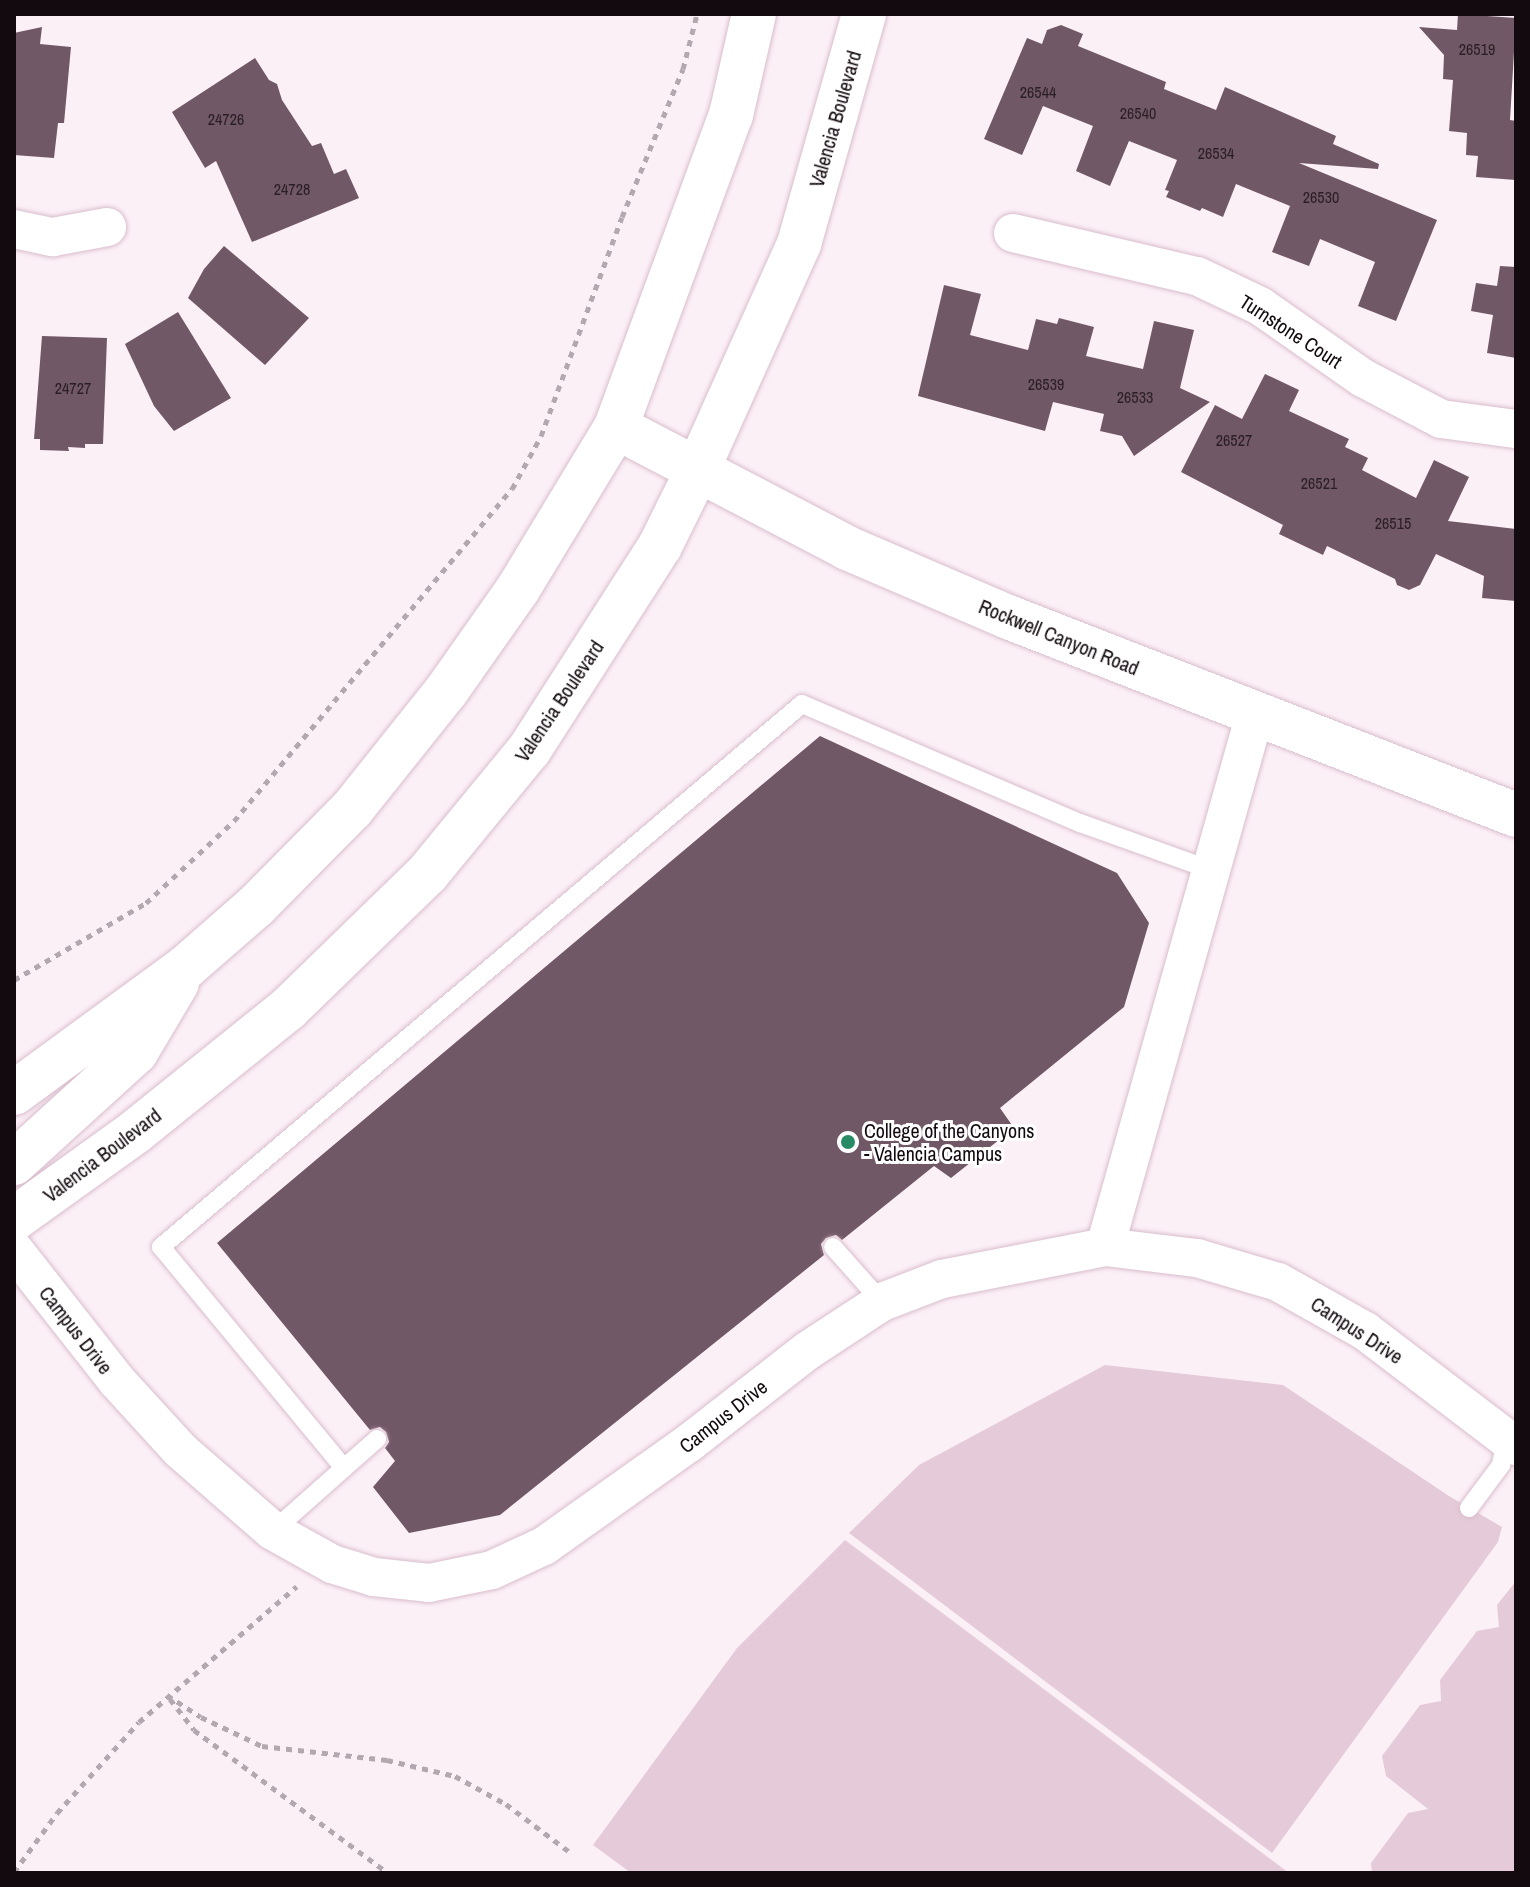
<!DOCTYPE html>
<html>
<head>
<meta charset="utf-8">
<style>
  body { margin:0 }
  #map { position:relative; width:1530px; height:1887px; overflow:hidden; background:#fcf0f7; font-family:"Archivo Narrow",sans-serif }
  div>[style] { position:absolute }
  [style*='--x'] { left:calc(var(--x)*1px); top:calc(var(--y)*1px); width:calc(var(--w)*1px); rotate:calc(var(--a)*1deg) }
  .green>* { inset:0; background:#e5cbd9 }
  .building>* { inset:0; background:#715866 }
  .path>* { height:5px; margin-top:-2.5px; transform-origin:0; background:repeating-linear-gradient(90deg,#b3a8af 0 6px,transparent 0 12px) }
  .roads { filter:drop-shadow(0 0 2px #d9bdcd) drop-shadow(0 0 2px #d9bdcd) }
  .lane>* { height:18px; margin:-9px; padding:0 9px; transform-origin:9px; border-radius:9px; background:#fff }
  .street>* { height:38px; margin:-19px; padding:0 19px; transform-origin:19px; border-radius:19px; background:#fff }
  .secondary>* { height:44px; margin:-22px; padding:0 22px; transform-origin:22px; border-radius:22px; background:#fff }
  .primary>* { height:44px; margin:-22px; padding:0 22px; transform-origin:22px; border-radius:22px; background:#fff }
  .dots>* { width:22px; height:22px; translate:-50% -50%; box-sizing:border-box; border:4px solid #fff; border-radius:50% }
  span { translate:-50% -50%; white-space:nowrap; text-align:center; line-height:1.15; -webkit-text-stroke:6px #fff; paint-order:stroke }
  .number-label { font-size:16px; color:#2a1e25 }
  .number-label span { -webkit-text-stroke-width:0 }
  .street-label { font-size:20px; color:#130a0f }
  .poi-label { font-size:20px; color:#130a0f }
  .left { translate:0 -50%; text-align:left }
  .frame { position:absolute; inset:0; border:16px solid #130a0f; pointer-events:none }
</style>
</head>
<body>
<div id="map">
  <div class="green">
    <i style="clip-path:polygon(1105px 1365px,1283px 1385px,1449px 1496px,1502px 1527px,1498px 1542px,1272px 1853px,849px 1533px,919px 1465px)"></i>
    <i style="clip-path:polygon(845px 1540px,1289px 1873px,631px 1873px,593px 1845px,737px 1648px)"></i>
    <i style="clip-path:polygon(1516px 1581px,1516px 1870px,1512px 1873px,1372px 1873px,1371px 1863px,1408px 1813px,1428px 1809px,1386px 1776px,1382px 1756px,1420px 1705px,1441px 1701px,1440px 1680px,1477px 1631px,1499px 1627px,1497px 1605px)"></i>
  </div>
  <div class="building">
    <i style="clip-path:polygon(1458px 14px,1516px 18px,1510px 120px,1516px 121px,1516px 180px,1476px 177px,1478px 156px,1466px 155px,1467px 133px,1449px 131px,1453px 80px,1443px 79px,1444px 55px,1419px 27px,1457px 30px)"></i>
    <i style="clip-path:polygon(1061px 25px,1083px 34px,1078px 46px,1166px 82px,1164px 89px,1216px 110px,1225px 87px,1336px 136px,1333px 144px,1379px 164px,1378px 169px,1299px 163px,1437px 220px,1396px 321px,1358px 306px,1375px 262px,1320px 239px,1309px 266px,1272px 252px,1290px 206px,1236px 184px,1223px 217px,1202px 208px,1200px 211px,1166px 197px,1169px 191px,1165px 190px,1177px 160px,1129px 141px,1110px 186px,1076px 171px,1093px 126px,1043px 106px,1022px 155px,984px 139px,1027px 38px,1042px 44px,1047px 30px)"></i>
    <i style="clip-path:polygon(42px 27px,40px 44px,71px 47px,64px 123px,58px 123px,54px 158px,14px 155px,14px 33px)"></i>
    <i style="clip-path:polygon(255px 58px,269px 80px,277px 84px,282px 100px,312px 146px,321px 143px,334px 174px,346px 169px,359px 198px,252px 242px,216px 161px,205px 168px,172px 112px)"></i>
    <i style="clip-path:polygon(224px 246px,309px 318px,265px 365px,188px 298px,204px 269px)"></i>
    <i style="clip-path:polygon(1500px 266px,1516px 267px,1516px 358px,1487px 353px,1493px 315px,1471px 311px,1476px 283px,1497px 286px)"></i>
    <i style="clip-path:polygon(944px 285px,981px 294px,970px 335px,1028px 350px,1036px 319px,1057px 324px,1059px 318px,1094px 327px,1086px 356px,1143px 369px,1154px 321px,1194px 330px,1180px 388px,1210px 402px,1134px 456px,1122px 436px,1100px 431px,1104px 414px,1053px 402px,1045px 431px,918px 396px)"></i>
    <i style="clip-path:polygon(178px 312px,231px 398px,174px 431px,154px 406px,125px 344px)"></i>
    <i style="clip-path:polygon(42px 336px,107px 338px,103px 444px,85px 444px,85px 448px,68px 447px,69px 451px,40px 450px,40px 439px,34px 439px)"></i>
    <i style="clip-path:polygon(1265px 374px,1299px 390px,1289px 411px,1349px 439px,1345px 447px,1368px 458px,1362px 470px,1416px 498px,1434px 460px,1469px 477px,1448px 521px,1516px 529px,1516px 601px,1482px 598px,1484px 576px,1436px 554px,1420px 585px,1409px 590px,1397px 585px,1395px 579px,1327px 546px,1323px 555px,1279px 534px,1283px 525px,1181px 472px,1215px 405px,1242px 419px)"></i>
    <i style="clip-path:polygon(820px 736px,1117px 873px,1149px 923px,1124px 1007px,1000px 1108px,1014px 1128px,951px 1178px,934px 1166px,842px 1240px,836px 1235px,826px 1238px,821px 1244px,824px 1255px,500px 1515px,409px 1533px,373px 1487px,395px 1461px,385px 1448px,389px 1442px,386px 1432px,380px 1427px,370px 1430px,217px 1243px)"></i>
  </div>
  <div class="path">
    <i style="--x:14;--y:980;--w:153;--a:-30.3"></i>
    <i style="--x:146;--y:903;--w:120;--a:-43"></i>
    <i style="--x:234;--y:821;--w:433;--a:-50.1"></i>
    <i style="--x:512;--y:489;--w:60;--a:-61.3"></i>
    <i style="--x:541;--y:436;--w:233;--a:-69.7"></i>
    <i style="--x:622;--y:217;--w:160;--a:-67.6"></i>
    <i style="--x:683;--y:69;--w:57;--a:-75.7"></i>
    <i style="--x:167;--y:1695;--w:40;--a:32.9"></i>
    <i style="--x:201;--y:1717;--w:68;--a:25.4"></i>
    <i style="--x:262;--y:1746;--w:126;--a:6.4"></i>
    <i style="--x:387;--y:1760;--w:70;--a:13.2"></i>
    <i style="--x:455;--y:1776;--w:58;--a:28.8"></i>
    <i style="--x:506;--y:1804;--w:81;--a:37"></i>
    <i style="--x:170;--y:1699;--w:39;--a:52"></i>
    <i style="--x:194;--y:1730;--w:241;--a:36.4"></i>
    <i style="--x:14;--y:1872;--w:73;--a:-53.9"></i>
    <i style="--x:57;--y:1813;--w:122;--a:-48"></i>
    <i style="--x:139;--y:1722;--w:208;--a:-40.7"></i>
  </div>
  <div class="roads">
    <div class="lane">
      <i style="--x:833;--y:1247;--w:74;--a:48.3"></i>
      <i style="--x:344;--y:1468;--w:44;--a:-41.3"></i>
      <i style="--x:1469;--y:1508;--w:54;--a:-53.3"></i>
      <i style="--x:1501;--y:1465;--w:28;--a:-80"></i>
      <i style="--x:273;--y:1531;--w:95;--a:-41.6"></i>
      <i style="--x:344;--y:1468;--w:287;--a:-129.6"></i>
      <i style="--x:161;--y:1247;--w:840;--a:-40.27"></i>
      <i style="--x:802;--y:704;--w:302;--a:23.2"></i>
      <i style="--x:1080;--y:823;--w:139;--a:19.7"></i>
    </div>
    <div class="street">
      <i style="--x:14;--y:229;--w:40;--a:12"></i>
      <i style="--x:53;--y:237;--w:55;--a:-10.5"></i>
      <i style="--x:1013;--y:233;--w:189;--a:13.2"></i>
      <i style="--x:1197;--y:276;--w:70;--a:25.5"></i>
      <i style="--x:1260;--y:306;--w:126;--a:35"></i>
      <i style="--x:1363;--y:378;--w:88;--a:27.7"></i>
      <i style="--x:1441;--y:419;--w:76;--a:7.6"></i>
      <i style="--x:1105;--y:1247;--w:554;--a:-74.28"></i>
      <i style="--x:14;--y:1250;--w:167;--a:51.8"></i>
      <i style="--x:117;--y:1381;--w:93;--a:47.6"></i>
      <i style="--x:180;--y:1450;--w:123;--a:41.1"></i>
      <i style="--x:273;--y:1531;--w:68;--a:29.2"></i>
      <i style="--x:332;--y:1564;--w:44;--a:17.2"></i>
      <i style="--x:374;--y:1577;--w:55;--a:6.2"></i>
      <i style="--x:429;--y:1583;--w:64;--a:-11.7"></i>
      <i style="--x:492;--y:1570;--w:57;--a:-24.8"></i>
      <i style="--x:544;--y:1546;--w:178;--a:-35.4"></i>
      <i style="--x:689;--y:1443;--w:150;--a:-37.9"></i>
      <i style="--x:807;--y:1351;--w:90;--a:-33.2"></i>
      <i style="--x:882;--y:1302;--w:64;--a:-21"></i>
      <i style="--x:942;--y:1279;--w:166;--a:-11.1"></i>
      <i style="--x:1105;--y:1247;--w:93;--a:6.8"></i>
      <i style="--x:1197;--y:1258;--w:84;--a:16.5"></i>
      <i style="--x:1278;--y:1282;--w:100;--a:29.4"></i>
      <i style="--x:1365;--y:1331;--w:190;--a:37.3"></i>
    </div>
    <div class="secondary">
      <i style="--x:616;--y:427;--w:261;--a:27.6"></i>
      <i style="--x:847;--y:548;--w:175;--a:23.2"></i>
      <i style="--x:1008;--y:617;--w:545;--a:21.29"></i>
    </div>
    <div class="primary">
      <i style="--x:14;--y:1093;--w:213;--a:-36.2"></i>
      <i style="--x:186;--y:967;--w:93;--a:-41.1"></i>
      <i style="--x:256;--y:906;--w:136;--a:-45.3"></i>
      <i style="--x:352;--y:809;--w:152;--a:-51.4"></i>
      <i style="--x:447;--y:690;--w:123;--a:-54.9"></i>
      <i style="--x:518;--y:589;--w:189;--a:-58.8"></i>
      <i style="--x:616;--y:427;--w:333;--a:-69.8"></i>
      <i style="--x:731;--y:115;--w:104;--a:-77.2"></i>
      <i style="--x:14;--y:1163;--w:165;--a:-42.3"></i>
      <i style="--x:136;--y:1052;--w:80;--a:-59.3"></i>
      <i style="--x:14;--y:1219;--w:149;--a:-35.7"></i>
      <i style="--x:135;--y:1132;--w:196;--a:-38.8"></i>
      <i style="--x:288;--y:1009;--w:194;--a:-44.2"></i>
      <i style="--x:427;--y:874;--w:161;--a:-50.6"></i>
      <i style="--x:529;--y:750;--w:242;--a:-57.3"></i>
      <i style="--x:660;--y:546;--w:84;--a:-63.7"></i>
      <i style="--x:697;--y:471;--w:249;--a:-65.8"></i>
      <i style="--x:799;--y:244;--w:239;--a:-74.2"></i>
    </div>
  </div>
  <div class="dots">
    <i style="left:848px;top:1142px;background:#278b65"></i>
  </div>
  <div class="number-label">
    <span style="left:1477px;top:49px">26519</span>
    <span style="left:1038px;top:92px">26544</span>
    <span style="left:1138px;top:113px">26540</span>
    <span style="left:226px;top:119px">24726</span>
    <span style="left:1216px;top:153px">26534</span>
    <span style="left:292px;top:189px">24728</span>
    <span style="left:1321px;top:197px">26530</span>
    <span style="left:1046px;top:384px">26539</span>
    <span style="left:73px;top:388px">24727</span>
    <span style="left:1135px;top:397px">26533</span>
    <span style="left:1234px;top:440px">26527</span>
    <span style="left:1319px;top:483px">26521</span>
    <span style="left:1393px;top:523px">26515</span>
  </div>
  <div class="street-label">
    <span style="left:835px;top:119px;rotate:-74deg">Valencia Boulevard</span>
    <span style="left:1291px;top:331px;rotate:33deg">Turnstone Court</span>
    <span style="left:1059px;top:637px;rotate:22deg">Rockwell Canyon Road</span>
    <span style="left:559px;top:701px;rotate:-56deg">Valencia Boulevard</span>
    <span style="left:102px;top:1155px;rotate:-37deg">Valencia Boulevard</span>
    <span style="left:76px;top:1330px;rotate:52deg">Campus Drive</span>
    <span style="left:1357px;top:1330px;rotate:33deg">Campus Drive</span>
    <span style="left:723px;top:1416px;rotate:-38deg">Campus Drive</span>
  </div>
  <div class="poi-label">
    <span class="left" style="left:864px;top:1142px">College of the Canyons<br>- Valencia Campus</span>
  </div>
  <div class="frame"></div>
</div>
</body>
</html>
